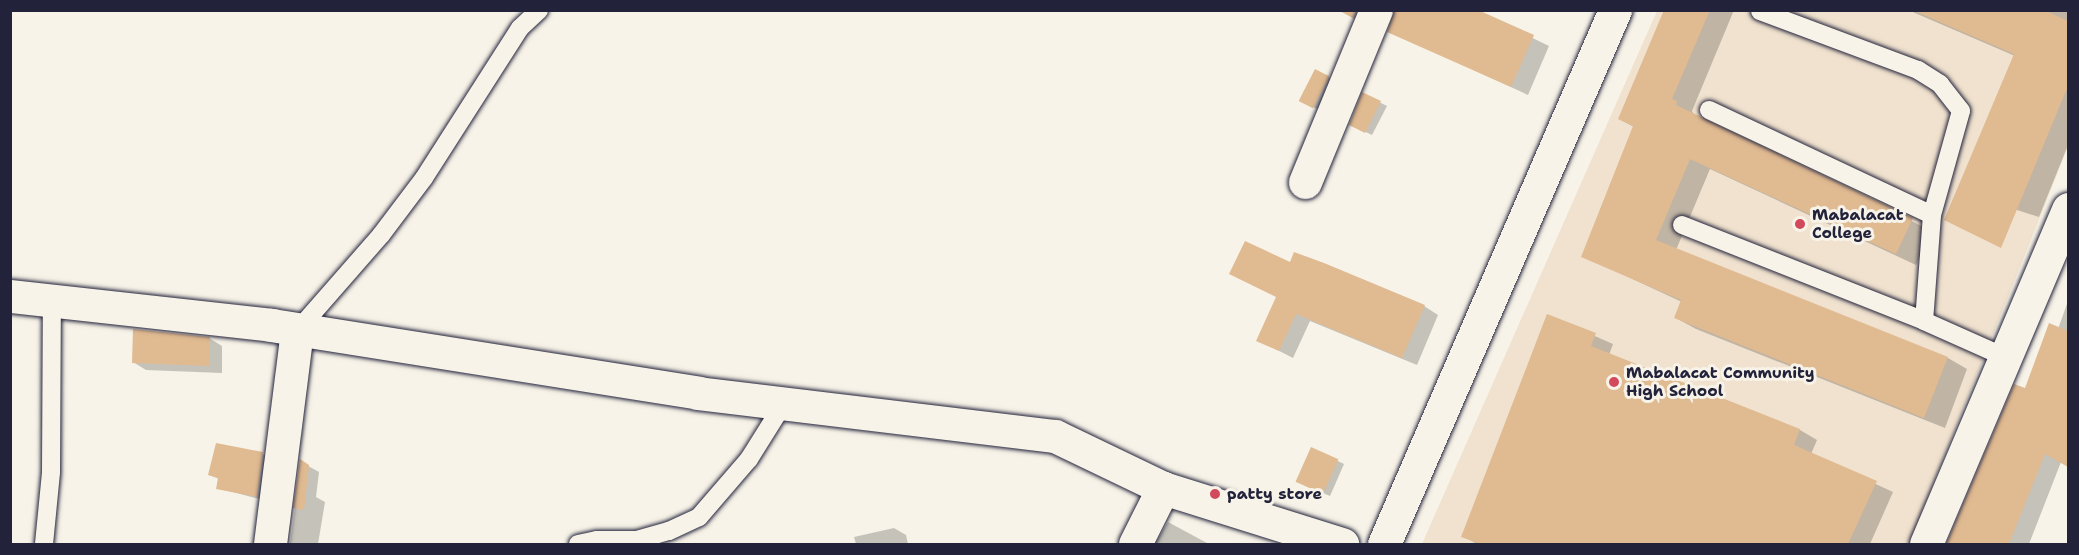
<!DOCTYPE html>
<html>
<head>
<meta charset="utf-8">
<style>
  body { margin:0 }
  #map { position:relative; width:2079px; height:555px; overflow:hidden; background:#f7f3e8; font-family:"Shantell Sans",sans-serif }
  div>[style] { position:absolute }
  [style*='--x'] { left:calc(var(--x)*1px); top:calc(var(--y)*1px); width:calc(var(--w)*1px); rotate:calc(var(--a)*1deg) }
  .built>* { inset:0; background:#f0e2ce }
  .shadow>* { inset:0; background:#0003 }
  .building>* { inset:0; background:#e0ba91; transform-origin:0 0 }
  .roads { filter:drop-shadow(0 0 2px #22223b) drop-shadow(0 0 2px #22223b) }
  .service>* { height:18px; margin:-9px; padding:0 9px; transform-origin:9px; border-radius:9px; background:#f7f3e8 }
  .minor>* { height:33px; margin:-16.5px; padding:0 16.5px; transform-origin:16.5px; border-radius:16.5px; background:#f7f3e8 }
  .dots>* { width:16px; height:16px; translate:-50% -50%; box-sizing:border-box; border:3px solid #f7f3e8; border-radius:50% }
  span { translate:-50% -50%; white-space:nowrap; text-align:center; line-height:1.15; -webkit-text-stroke:6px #f7f3e8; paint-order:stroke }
  .poi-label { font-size:16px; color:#22223b; font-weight:700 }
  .left { translate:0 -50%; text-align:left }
  .frame { position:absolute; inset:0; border:12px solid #22223b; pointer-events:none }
</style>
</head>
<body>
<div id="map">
  <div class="built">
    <i style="clip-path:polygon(1657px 11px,2068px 11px,2068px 147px,1909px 544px,1422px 544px)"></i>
  </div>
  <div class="shadow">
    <i style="clip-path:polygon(1340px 10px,1377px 10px,1356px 20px)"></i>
    <i style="clip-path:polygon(1475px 10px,1549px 46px,1528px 95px,1389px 31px)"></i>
    <i style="clip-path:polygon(1665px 10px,1734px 10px,1692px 111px,1695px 117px,1932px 231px,1916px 265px,1710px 169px,1676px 250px,1948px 358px,1967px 369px,1945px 428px,1696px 329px,1676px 318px,1682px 302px,1583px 256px,1634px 127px,1619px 119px)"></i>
    <i style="clip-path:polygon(1908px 10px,2068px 10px,2068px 145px,2039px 217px,1980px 198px,2015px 56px)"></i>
    <i style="clip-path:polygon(1328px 77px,1334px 81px,1322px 111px,1308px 105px)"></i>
    <i style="clip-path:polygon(1363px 94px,1387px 106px,1372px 135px,1357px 128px)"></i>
    <i style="clip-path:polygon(1291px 264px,1424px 306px,1438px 315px,1417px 365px,1310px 321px,1293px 358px,1258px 340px)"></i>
    <i style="clip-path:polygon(2068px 301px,2068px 394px,2048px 385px,2058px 329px)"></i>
    <i style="clip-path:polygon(1547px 315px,1613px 344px,1609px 355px,1800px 430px,1817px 440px,1811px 454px,1893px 492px,1870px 544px,1477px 544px,1463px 536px)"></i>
    <i style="clip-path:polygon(209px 338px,222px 346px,222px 373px,146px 370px,133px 362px)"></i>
    <i style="clip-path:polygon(2006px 406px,2068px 440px,2068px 466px,2061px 462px,2029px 544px,1948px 544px)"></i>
    <i style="clip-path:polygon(1312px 449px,1344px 464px,1330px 496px,1304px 485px)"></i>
    <i style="clip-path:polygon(262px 454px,269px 457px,263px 500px,218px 488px,219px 479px,210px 475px)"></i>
    <i style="clip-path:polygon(301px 462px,319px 472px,316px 497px,325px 502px,318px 544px,290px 544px)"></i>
    <i style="clip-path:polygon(1168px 522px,1207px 543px,1207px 544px,1155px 544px)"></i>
    <i style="clip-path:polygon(894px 528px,906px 535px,908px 544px,856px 544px,854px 537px)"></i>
  </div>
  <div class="building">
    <i style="clip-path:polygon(1338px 10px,1356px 10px,1353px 18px)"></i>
    <i style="clip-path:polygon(1394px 10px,1478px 10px,1534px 35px,1511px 87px,1387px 32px)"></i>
    <i style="clip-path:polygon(1664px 10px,1710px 10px,1672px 99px,1677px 101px,1676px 105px,1913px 218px,1896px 254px,1690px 159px,1656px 240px,1948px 357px,1924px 418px,1674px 318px,1681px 300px,1581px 257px,1633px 126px,1618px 119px)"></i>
    <i style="clip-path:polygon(1912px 10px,2044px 10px,2068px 21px,2068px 86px,2001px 248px,1944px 220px,2014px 54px)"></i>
    <i style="left:1315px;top:69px;width:16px;height:36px;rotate:27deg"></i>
    <i style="clip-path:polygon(1362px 92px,1381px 101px,1365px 133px,1349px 125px)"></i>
    <i style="clip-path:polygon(1245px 241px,1290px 262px,1294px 252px,1324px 263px,1425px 305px,1402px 358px,1296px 314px,1279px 351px,1256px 341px,1276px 297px,1229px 274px)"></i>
    <i style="clip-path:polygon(1547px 314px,1596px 333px,1591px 346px,1800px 429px,1794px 445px,1877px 481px,1848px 544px,1481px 544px,1461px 537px)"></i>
    <i style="clip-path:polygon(2049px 323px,2068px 331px,2068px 467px,2045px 454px,2009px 544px,1946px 544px,2014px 384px,2025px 388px)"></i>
    <i style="clip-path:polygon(133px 329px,210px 337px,209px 366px,132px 363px)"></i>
    <i style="clip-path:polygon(216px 443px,263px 452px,257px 497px,216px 489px,218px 478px,208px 475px)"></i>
    <i style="left:1311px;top:447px;width:30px;height:38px;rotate:24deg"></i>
    <i style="clip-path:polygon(300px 459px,309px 465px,304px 510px,293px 508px)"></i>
  </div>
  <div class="roads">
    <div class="service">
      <i style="--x:1760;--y:11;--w:169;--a:20.5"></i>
      <i style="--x:1918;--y:70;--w:26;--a:32"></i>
      <i style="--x:1940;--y:84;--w:34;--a:52"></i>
      <i style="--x:1961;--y:111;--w:108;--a:105.6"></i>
      <i style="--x:1932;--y:215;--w:106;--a:94.3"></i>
      <i style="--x:1709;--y:110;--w:246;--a:25.2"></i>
      <i style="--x:1682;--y:225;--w:260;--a:21.6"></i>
      <i style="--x:1924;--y:321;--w:89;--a:24"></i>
      <i style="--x:297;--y:331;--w:128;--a:-48.8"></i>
      <i style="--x:381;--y:235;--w:71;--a:-53"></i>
      <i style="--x:424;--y:178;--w:178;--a:-57.4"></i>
      <i style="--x:520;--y:28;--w:26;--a:-43"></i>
      <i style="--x:44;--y:544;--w:72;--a:-84.4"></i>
      <i style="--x:51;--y:472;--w:173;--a:-89.7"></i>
      <i style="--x:578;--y:544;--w:19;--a:-12"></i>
      <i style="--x:597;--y:540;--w:40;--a:0"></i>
      <i style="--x:637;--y:540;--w:33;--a:-16"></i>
      <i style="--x:669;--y:531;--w:33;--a:-25"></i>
      <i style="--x:699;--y:517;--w:77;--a:-49.2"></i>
      <i style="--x:749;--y:459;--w:66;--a:-58"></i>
    </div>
    <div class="minor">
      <i style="--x:1305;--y:182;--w:186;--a:-67.6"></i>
      <i style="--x:10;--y:296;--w:263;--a:6.3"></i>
      <i style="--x:271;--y:325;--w:432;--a:9"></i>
      <i style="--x:698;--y:393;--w:360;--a:6.9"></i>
      <i style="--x:1055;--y:436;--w:120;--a:25.7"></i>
      <i style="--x:1163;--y:488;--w:188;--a:17.4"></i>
      <i style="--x:270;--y:544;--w:215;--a:-82.8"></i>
      <i style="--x:1135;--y:544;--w:63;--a:-63.4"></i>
      <i style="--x:1384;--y:544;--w:582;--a:-66.61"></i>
      <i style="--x:1926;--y:544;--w:364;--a:-67"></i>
    </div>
  </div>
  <div class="dots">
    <i style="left:1800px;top:224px;background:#d1495b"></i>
    <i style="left:1614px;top:382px;background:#d1495b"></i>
    <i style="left:1215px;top:494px;background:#d1495b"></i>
  </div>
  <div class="poi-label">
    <span class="left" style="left:1812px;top:224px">Mabalacat<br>College</span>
    <span class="left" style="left:1626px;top:382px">Mabalacat Community<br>High School</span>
    <span class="left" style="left:1227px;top:494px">patty store</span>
  </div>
  <div class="frame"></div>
</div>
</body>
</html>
